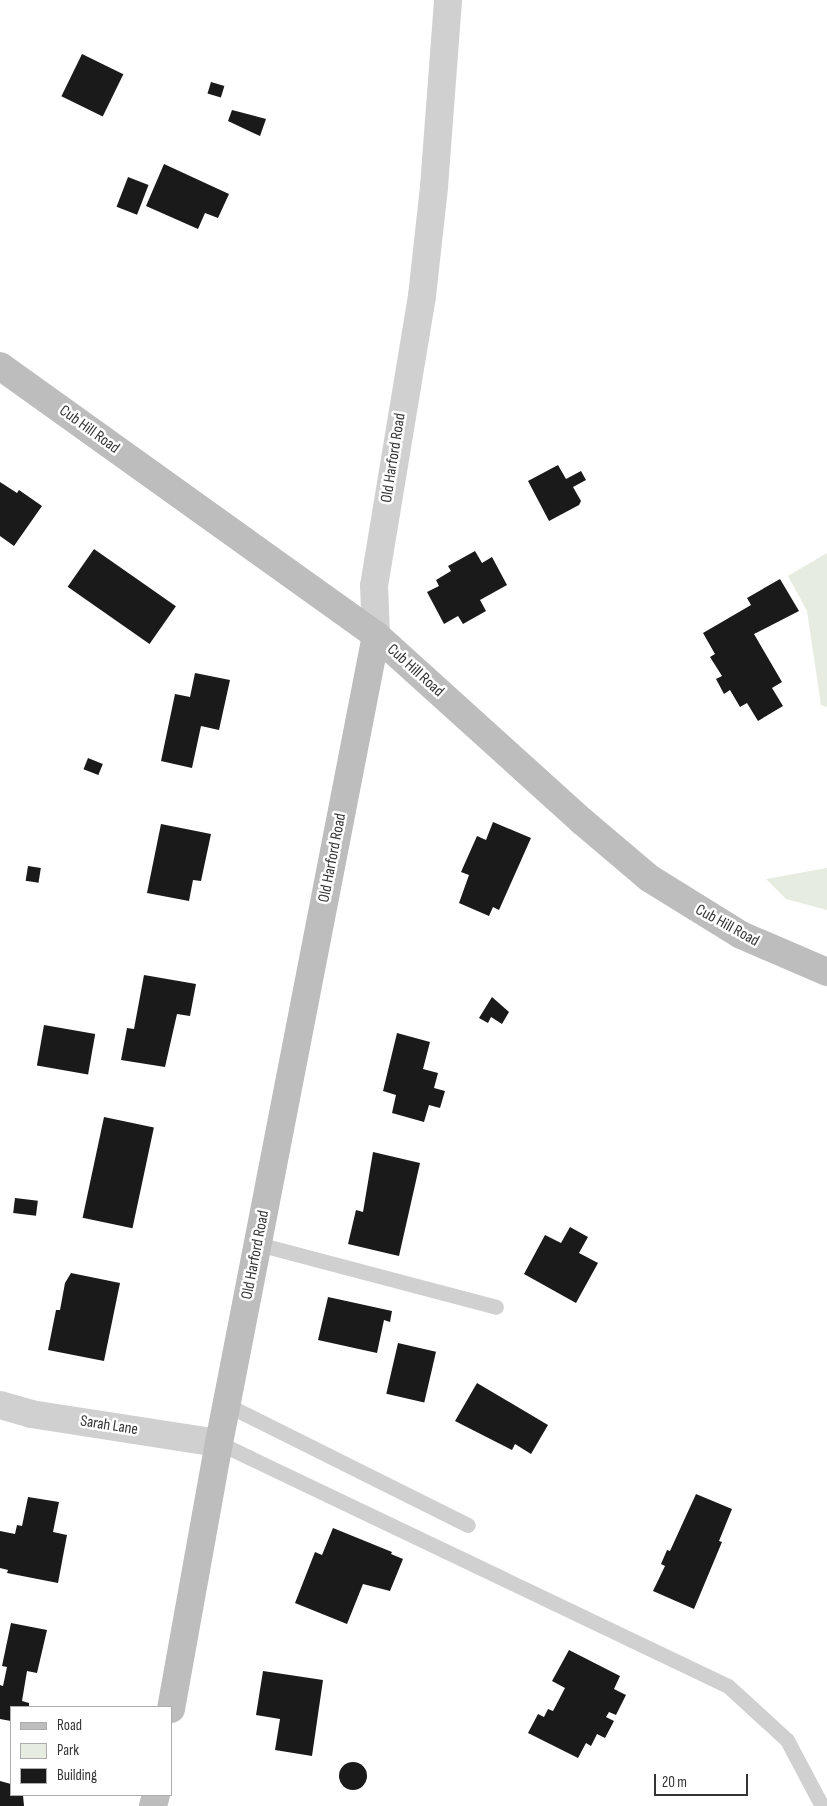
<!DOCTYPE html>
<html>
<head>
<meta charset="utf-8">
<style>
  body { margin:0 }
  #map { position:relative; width:827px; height:1806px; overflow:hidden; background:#fff; font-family:"Sofia Sans Condensed",sans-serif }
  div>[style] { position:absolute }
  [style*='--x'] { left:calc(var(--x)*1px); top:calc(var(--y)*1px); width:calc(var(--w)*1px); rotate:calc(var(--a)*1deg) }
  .green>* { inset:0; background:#e6ecdf }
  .building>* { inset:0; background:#1a1a1a; transform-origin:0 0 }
  .round { border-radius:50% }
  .lane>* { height:15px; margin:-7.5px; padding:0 7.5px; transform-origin:7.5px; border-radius:7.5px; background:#d0d0d0 }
  .street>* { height:28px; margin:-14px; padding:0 14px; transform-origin:14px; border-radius:14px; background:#d0d0d0 }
  .secondary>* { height:28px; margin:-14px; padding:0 14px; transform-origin:14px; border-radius:14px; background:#bdbdbd }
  span { translate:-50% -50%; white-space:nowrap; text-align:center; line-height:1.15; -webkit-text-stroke:5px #fff; paint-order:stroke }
  .street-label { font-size:16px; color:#333 }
  .legend { position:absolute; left:10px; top:1706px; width:162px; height:90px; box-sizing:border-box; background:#fff; border:1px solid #adadad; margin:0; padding:6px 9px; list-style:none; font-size:15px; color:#333 }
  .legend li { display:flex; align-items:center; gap:10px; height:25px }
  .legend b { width:25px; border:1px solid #adadad }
  .scale { position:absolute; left:654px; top:1774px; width:94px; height:22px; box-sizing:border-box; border:2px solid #333; border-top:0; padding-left:6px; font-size:15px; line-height:18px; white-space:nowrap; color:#333; -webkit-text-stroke:4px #fff; paint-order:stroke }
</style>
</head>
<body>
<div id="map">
  <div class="green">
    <i style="clip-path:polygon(827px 553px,827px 707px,821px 705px,807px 611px,788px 576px)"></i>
    <i style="clip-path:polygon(827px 868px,827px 910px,786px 899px,766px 879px)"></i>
  </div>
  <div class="building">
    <i style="left:82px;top:54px;width:46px;height:47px;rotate:26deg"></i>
    <i style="left:211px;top:82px;width:14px;height:12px;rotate:17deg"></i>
    <i style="clip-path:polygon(232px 110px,266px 119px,260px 136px,228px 121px)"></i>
    <i style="clip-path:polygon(164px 164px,229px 194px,218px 218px,205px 213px,198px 229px,146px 206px)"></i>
    <i style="left:128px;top:177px;width:22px;height:32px;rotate:21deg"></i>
    <i style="clip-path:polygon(558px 465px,566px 479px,581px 471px,586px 480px,573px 487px,581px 501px,579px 505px,549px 521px,528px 481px)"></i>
    <i style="clip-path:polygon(0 482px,17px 493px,19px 490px,42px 506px,14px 546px,0 536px)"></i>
    <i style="left:94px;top:549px;width:100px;height:46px;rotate:35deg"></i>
    <i style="clip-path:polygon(475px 551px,482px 563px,492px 557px,507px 585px,480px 600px,486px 611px,463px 624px,458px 616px,444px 624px,427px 592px,439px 586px,436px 580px,451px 571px,448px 566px)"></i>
    <i style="clip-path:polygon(780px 579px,799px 611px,754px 634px,782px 682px,772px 688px,783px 706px,758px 721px,747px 703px,740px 707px,730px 690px,724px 694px,716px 679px,722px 676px,710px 657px,715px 654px,703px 633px,751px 605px,747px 598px)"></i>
    <i style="clip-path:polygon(195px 673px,230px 680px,219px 730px,201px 726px,192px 768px,161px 761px,175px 694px,190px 697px)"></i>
    <i style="left:88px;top:758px;width:16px;height:12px;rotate:22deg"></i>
    <i style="clip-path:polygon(493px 822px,531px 838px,499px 910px,493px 907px,489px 916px,459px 903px,469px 875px,461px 872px,477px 836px,486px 840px)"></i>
    <i style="clip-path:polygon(161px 824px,211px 834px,201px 881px,193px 880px,189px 901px,147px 893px)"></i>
    <i style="left:28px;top:866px;width:13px;height:15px;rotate:9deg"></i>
    <i style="clip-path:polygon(144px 975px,196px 984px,190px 1016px,177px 1014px,165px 1067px,121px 1060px,127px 1028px,134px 1029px)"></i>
    <i style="clip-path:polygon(492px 997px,509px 1012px,502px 1024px,491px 1017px,488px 1023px,479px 1018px)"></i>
    <i style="left:44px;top:1025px;width:52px;height:41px;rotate:10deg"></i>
    <i style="clip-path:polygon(397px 1033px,430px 1042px,423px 1069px,438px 1073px,434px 1088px,445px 1091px,440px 1108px,429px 1105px,424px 1122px,392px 1113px,396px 1095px,383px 1091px)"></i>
    <i style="left:104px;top:1117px;width:51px;height:103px;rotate:12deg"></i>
    <i style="clip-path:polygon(373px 1152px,420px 1163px,399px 1256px,348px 1244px,356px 1210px,363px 1212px)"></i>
    <i style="left:15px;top:1198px;width:23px;height:15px;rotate:7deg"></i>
    <i style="clip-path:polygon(570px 1227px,588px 1237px,579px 1253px,598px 1263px,576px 1303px,524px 1274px,545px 1235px,561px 1243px)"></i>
    <i style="clip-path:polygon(71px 1273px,120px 1283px,104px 1361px,48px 1350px,56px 1310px,60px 1310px,65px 1283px)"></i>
    <i style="clip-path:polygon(328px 1297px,392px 1311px,390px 1322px,384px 1320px,377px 1353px,318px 1340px)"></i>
    <i style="left:398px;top:1343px;width:39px;height:52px;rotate:13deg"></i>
    <i style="clip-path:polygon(477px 1383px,548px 1425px,531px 1454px,515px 1444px,512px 1450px,455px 1421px)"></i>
    <i style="clip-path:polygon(696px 1494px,732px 1509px,719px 1541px,722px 1542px,694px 1609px,653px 1591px,665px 1566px,661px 1564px,667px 1550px,670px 1551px)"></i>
    <i style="clip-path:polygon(28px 1497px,59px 1502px,53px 1532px,67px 1535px,58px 1583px,7px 1573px,8px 1570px,0 1568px,0 1531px,15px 1534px,17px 1525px,22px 1526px)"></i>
    <i style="clip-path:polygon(333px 1528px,392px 1552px,391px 1554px,403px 1559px,390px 1591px,363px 1584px,347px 1624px,295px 1603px,315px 1552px,322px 1555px)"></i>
    <i style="clip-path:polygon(11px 1623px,47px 1630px,37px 1673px,27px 1671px,22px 1701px,29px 1703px,29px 1707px,11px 1707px,11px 1721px,0 1719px,0 1685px,3px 1686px,7px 1667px,2px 1666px)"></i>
    <i style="clip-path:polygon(569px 1650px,620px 1676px,614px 1689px,626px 1695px,616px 1715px,609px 1712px,606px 1717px,614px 1721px,605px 1738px,597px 1734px,591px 1746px,586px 1743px,578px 1758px,528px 1733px,538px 1714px,544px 1717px,548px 1709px,553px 1711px,565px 1688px,552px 1681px)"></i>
    <i style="clip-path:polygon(263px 1671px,323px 1680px,312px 1756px,275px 1750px,280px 1719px,256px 1715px)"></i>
    <i class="round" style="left:339px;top:1762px;width:28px;height:28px"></i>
    <i style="clip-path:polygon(0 1781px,11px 1784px,11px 1795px,23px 1795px,24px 1806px,0 1806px)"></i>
  </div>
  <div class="lane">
    <i style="--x:258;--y:1244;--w:246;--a:14.8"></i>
    <i style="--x:227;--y:1405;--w:269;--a:26.5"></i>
    <i style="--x:219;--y:1443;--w:564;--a:25.52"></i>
    <i style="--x:728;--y:1686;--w:80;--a:42.5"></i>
    <i style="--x:787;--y:1740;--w:75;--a:62.1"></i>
  </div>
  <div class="street">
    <i style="--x:376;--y:635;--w:49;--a:-92.3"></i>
    <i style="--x:374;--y:586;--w:294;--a:-80.6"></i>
    <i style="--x:422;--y:296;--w:110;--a:-83.7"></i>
    <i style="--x:434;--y:187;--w:188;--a:-85.7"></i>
    <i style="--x:0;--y:1405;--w:32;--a:16"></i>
    <i style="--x:31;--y:1414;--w:190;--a:8.8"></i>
  </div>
  <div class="secondary">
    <i style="--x:0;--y:366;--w:462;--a:35.6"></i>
    <i style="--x:376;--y:635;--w:279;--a:42.1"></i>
    <i style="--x:583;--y:822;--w:87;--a:40.3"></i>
    <i style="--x:649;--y:878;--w:108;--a:31.8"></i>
    <i style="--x:741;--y:935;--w:94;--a:23.3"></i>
    <i style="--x:171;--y:1709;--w:270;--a:-79.8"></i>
    <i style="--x:219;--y:1443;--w:823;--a:-79"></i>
    <i style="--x:153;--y:1806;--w:11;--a:-75"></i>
  </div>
  <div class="street-label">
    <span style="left:89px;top:430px;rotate:36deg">Cub Hill Road</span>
    <span style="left:394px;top:458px;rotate:-81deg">Old Harford Road</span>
    <span style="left:415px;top:671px;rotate:42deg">Cub Hill Road</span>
    <span style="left:333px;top:858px;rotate:-79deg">Old Harford Road</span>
    <span style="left:727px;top:926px;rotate:29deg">Cub Hill Road</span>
    <span style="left:256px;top:1255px;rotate:-79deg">Old Harford Road</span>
    <span style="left:109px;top:1426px;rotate:9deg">Sarah Lane</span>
  </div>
  <ul class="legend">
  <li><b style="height:6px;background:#bdbdbd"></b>Road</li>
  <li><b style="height:14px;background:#e6ecdf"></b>Park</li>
  <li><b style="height:14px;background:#1a1a1a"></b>Building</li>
  </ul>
  <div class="scale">20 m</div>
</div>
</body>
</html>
